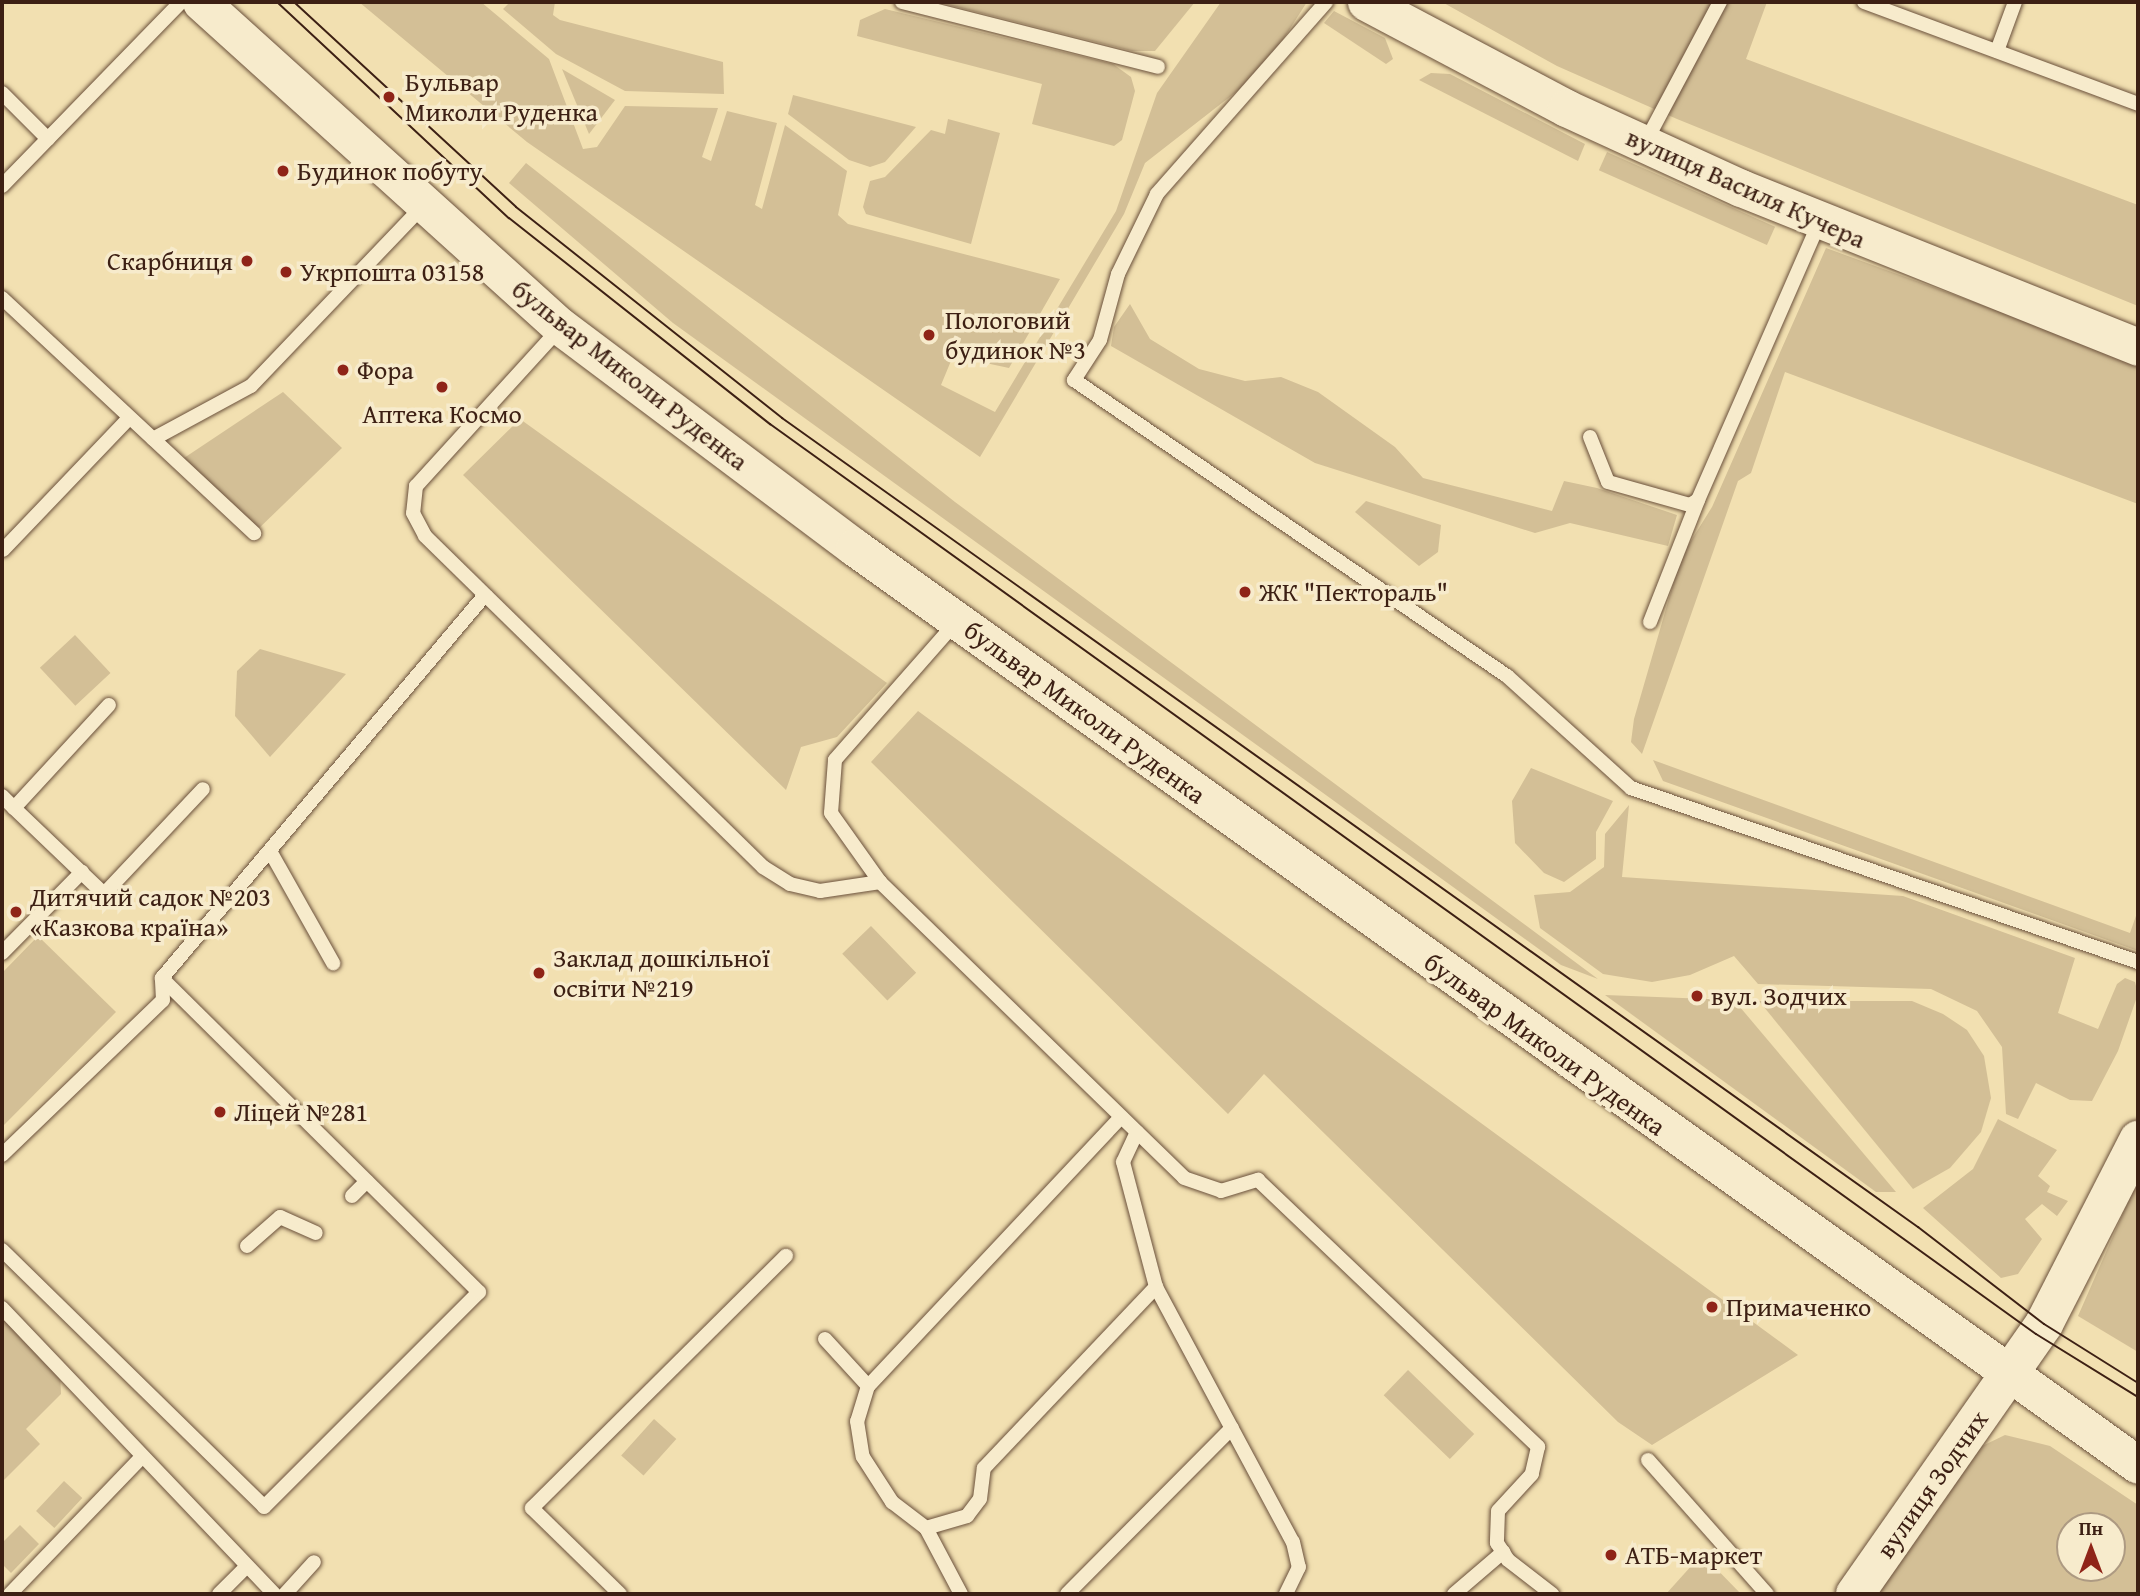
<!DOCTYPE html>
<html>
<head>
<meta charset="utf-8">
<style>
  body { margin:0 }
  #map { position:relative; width:2140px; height:1596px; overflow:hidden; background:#f2e0b1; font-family:"Gentium Book Plus",serif }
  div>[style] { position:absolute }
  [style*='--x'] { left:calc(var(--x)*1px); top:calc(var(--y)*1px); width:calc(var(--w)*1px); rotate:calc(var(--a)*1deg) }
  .green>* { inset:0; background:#d3bf96; transform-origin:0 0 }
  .roads { filter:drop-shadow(0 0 2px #6a503b) drop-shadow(0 0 2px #6a503b) }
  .service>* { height:14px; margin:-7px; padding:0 7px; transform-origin:7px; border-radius:7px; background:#f7ebcc }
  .tertiary>* { height:37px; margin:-18.5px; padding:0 18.5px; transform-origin:18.5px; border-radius:18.5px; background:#f7ebcc }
  .secondary>* { height:38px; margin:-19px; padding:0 19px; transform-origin:19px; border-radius:19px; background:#f7ebcc }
  .tram>* { height:2px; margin:-1px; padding:0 1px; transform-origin:1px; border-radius:1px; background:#3d2014 }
  .dots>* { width:19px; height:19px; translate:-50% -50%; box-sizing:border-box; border:4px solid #f7ebcc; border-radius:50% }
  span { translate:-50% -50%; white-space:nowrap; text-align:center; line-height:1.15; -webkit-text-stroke:7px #f7ebcc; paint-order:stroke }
  .poi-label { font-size:26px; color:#3d2014 }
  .left { translate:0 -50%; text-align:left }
  .right { translate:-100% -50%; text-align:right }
  .street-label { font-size:26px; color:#3d2014 }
  .frame { position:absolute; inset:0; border:4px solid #3d2014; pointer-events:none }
  .north { position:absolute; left:2056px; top:1512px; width:70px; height:70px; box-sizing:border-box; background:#f7ebcc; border:2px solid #ad9a82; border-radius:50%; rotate:0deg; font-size:19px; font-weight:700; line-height:28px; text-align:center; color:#3d2014 }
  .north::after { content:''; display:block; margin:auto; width:24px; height:32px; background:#8f2418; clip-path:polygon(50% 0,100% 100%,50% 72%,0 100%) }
</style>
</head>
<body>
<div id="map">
  <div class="green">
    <i style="clip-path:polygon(359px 2px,481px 2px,549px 59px,583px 149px,597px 147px,625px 106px,718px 108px,702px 157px,711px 161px,727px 111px,777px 123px,755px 205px,762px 209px,785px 125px,847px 171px,838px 215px,848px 224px,1060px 279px,1009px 368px,953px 356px,941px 385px,995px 412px,1116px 211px,1157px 93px,1221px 2px,1307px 2px,1263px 71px,1145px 163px,1124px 214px,980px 457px,527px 142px)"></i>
    <i style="clip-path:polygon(510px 2px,555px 2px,553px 15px,560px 20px,723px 62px,724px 94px,625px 91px,556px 54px,503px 9px)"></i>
    <i style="clip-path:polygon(937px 2px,1195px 2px,1155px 51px,1132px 51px)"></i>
    <i style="clip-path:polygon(1442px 2px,1767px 2px,1746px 59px,2138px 205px,2138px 306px,1677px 119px,1557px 66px)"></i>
    <i style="clip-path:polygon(885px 9px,1113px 64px,1131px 77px,1135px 91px,1122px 140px,1114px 146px,1032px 124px,1042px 84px,857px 36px,860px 20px)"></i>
    <i style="clip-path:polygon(1334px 11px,1385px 38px,1393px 59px,1386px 64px,1324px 23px)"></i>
    <i style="clip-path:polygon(562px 69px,615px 100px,589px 134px)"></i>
    <i style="clip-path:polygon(1431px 73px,1450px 74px,1585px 144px,1578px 161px,1419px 80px)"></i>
    <i style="clip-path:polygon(793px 95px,916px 127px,885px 162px,870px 167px,849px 160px,788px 114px)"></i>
    <i style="clip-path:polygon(948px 119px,1000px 133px,971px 244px,866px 214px,863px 207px,870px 181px,885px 177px,931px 130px,945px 134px)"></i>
    <i style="left:1607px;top:152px;width:184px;height:20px;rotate:24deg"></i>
    <i style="clip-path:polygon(526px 163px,955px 502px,1598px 979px,1561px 965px,673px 323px,509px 183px)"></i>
    <i style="clip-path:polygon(1826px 248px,2138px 362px,2138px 504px,1785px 372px,1751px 473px,1738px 481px,1642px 754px,1631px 742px,1634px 719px,1681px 557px,1712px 507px)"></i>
    <i style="clip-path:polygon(1130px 304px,1150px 339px,1199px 369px,1245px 381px,1281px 377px,1318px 392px,1395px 447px,1423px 478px,1552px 511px,1564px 481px,1597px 488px,1677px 515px,1668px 546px,1570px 523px,1535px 533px,1315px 463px,1111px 346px,1114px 327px)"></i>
    <i style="clip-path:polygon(283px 392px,342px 448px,254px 533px,178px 462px)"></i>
    <i style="clip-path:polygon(520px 419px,887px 683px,837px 737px,801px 747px,786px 790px,463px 475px)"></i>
    <i style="clip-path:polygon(1366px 501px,1441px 525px,1438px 552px,1419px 566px,1355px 512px)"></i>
    <i style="left:75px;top:635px;width:52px;height:48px;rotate:47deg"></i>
    <i style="clip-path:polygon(260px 649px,346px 674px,270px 757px,235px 716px,237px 671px)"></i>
    <i style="clip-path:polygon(918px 711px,1798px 1355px,1652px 1445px,1618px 1422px,1264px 1074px,1228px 1114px,871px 762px)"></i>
    <i style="clip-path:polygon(1653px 760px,2130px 933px,2138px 910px,2138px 951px,1663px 781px)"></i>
    <i style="clip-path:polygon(1531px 768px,1613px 801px,1596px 832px,1596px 859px,1564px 882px,1544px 873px,1515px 843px,1512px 801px)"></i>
    <i style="clip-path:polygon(1629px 805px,1622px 877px,1903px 896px,2075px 958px,2058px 1013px,2098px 1029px,2117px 984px,2125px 978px,2135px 982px,2138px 994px,2118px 1051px,2092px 1101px,2070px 1100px,2036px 1083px,2018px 1119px,2006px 1114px,2002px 1047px,1977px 1011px,1931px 989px,1758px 984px,1734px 956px,1690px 975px,1652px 982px,1603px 974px,1540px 928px,1534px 895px,1570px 892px,1604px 867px,1605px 834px)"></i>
    <i style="left:871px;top:926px;width:65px;height:40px;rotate:46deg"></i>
    <i style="clip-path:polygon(38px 936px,116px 1012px,2px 1127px,2px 973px)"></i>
    <i style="clip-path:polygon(1605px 995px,1734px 1000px,1896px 1192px,1876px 1192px)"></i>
    <i style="clip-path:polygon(1759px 1001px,1912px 1001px,1943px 1014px,1967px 1030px,1984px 1056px,1991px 1098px,1981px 1132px,1950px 1168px,1913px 1189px)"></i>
    <i style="clip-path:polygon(1998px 1119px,2057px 1150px,2038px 1176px,2050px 1186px,2047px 1192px,2068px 1201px,2057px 1216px,2042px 1204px,2025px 1219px,2042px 1239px,2018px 1274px,2001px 1278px,1923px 1208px,1973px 1169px)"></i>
    <i style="clip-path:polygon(2138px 1179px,2138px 1352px,2078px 1316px)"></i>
    <i style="clip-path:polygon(2px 1316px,60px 1372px,61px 1394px,26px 1429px,40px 1444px,2px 1482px)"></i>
    <i style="left:1408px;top:1370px;width:92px;height:35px;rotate:44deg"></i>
    <i style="left:654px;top:1419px;width:30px;height:49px;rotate:42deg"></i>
    <i style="clip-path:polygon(evenodd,2005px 1435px,2050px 1446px,2138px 1505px,2138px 1594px,1874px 1594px,1976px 1449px,2005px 1435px,2070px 1526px,2112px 1526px,2112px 1568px,2070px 1568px,2070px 1526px)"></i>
    <i style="left:64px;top:1481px;width:25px;height:41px;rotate:43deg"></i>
    <i style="clip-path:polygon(20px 1525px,39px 1544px,11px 1573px,2px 1564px,2px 1543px)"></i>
    <i style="clip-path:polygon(1702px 1554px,1741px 1594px,1666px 1594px)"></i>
  </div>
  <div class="roads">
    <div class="service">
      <i style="--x:902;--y:2;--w:264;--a:14.2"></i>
      <i style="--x:1326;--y:2;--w:256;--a:131.4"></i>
      <i style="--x:1157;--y:194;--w:89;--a:116"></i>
      <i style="--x:1118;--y:274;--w:68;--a:105.3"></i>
      <i style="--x:1100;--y:340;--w:48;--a:123"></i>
      <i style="--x:1074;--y:380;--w:525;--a:34.36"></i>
      <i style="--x:1507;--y:676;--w:167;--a:42.1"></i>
      <i style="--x:1631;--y:788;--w:536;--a:18.94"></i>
      <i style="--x:1864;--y:2;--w:292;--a:20.4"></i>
      <i style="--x:1997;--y:51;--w:52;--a:-69.8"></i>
      <i style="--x:2;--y:93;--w:65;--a:45"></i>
      <i style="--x:1645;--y:143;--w:160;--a:-62"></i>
      <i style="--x:2;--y:186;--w:257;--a:-45.8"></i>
      <i style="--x:2;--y:298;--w:345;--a:43"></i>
      <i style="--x:560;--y:328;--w:214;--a:132.3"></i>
      <i style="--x:416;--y:486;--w:27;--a:96"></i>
      <i style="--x:413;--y:513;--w:26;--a:62"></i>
      <i style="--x:425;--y:536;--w:473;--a:44.4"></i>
      <i style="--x:763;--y:867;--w:32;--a:32"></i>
      <i style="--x:790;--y:884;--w:31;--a:13"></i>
      <i style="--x:820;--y:891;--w:61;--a:-8.5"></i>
      <i style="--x:1590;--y:437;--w:48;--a:68.2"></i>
      <i style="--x:1608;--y:482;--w:85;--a:15.7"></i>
      <i style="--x:1690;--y:505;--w:9;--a:-32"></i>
      <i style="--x:1698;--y:500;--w:302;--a:-66.4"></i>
      <i style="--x:153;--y:439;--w:111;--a:-28.4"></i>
      <i style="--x:251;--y:386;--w:248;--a:-46.3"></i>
      <i style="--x:3;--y:550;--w:182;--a:-46.3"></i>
      <i style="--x:957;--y:621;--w:185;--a:131.3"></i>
      <i style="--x:835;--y:760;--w:53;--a:94.3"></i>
      <i style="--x:831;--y:813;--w:85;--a:54.6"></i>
      <i style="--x:880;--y:882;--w:424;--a:44.2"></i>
      <i style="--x:1184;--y:1178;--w:39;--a:19"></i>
      <i style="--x:1221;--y:1191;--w:39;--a:-17"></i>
      <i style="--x:1258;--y:1180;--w:387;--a:43.6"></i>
      <i style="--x:1538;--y:1447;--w:28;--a:103"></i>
      <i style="--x:1532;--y:1474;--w:50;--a:132.6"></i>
      <i style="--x:1498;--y:1511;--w:32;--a:92"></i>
      <i style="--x:1497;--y:1543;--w:20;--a:57"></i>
      <i style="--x:1508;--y:1560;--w:56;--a:37.7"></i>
      <i style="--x:1650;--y:622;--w:131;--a:-68.5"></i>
      <i style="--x:2;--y:796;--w:17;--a:45"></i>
      <i style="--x:14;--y:808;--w:140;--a:-47.3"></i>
      <i style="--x:14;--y:808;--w:124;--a:43.7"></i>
      <i style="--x:104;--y:894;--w:144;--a:-46.7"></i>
      <i style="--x:270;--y:851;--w:129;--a:60.6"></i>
      <i style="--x:2;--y:953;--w:114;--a:-45.4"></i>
      <i style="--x:1121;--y:1117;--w:369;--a:133.2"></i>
      <i style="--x:868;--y:1386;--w:37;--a:107"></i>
      <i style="--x:857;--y:1421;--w:36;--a:81"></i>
      <i style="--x:863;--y:1457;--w:54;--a:57.2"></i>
      <i style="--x:892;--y:1502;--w:43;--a:37.4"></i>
      <i style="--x:926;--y:1528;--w:43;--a:-16.3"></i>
      <i style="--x:967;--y:1516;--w:21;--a:-53"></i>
      <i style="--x:980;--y:1499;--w:31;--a:-83"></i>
      <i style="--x:984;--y:1468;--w:250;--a:-46.5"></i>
      <i style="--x:1137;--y:1132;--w:33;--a:115"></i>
      <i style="--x:1123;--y:1162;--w:129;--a:75.2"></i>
      <i style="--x:1156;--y:1287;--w:289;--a:61.8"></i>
      <i style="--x:1293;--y:1542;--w:26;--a:77"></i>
      <i style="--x:1299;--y:1567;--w:30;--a:116"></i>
      <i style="--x:2;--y:1155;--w:223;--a:-43.9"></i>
      <i style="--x:163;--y:1000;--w:22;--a:-93"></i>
      <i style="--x:162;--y:978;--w:501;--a:-49.86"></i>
      <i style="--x:352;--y:1196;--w:21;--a:-45"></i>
      <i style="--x:247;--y:1246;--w:44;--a:-41.3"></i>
      <i style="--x:280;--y:1217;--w:39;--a:24"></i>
      <i style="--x:2;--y:1250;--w:367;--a:44.4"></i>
      <i style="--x:264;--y:1507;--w:304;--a:-45"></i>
      <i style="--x:479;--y:1292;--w:446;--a:-135.3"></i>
      <i style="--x:2;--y:1308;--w:395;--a:46.4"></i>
      <i style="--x:825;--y:1339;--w:64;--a:47.5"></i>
      <i style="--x:1648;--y:1460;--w:179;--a:48.4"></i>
      <i style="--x:926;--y:1528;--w:75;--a:62.1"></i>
      <i style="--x:10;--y:1594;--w:186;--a:-46.1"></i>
      <i style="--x:219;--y:1594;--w:37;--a:-45"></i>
      <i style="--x:285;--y:1594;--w:43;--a:-47.8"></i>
      <i style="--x:620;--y:1594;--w:123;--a:-135.7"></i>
      <i style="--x:532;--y:1508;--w:358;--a:-44.8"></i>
      <i style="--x:1067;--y:1594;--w:234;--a:-45.2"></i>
      <i style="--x:1454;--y:1594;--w:65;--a:-40.6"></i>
    </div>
    <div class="tertiary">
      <i style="--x:201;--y:2;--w:485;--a:42.1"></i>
      <i style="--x:561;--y:327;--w:366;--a:36.9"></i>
      <i style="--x:854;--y:547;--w:1578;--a:35.56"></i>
      <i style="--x:1366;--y:2;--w:226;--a:27.9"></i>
      <i style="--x:1566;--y:108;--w:192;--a:24.6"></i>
      <i style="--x:1741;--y:188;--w:428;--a:21.8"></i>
    </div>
    <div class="secondary">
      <i style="--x:1855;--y:1594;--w:330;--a:-55"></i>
      <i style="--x:2044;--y:1324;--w:207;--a:-62.9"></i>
    </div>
  </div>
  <div class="tram">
    <i style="--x:277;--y:2;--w:317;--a:43"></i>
    <i style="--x:509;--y:218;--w:333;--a:38.3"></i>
    <i style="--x:770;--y:424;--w:1559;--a:35.71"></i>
    <i style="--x:2036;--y:1334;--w:120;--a:31.7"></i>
    <i style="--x:294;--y:2;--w:302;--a:42.7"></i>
    <i style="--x:516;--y:207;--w:340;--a:38.4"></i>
    <i style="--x:782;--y:418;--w:1395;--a:35.46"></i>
    <i style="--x:1918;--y:1227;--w:159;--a:37.6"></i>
    <i style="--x:2044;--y:1324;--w:111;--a:32.1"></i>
  </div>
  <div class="dots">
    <i style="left:389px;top:97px;background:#8f2418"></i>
    <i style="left:283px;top:171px;background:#8f2418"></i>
    <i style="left:247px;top:261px;background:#8f2418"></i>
    <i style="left:286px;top:272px;background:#8f2418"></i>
    <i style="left:929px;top:335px;background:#8f2418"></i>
    <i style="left:343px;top:370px;background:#8f2418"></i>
    <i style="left:442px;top:387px;background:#8f2418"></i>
    <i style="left:1245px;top:592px;background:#8f2418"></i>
    <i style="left:16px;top:912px;background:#8f2418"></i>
    <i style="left:539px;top:973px;background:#8f2418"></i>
    <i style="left:1697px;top:996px;background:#8f2418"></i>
    <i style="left:220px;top:1112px;background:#8f2418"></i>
    <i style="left:1712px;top:1307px;background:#8f2418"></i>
    <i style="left:1611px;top:1555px;background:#8f2418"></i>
  </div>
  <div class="poi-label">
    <span class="left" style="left:405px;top:97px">Бульвар<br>Миколи Руденка</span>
    <span class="left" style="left:297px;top:171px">Будинок побуту</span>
    <span class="right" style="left:233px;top:261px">Скарбниця</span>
    <span class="left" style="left:300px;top:272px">Укрпошта 03158</span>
    <span class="left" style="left:945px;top:335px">Пологовий<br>будинок №3</span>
    <span class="left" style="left:357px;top:370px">Фора</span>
    <span style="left:442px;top:414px">Аптека Космо</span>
    <span class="left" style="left:1259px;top:592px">ЖК "Пектораль"</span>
    <span class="left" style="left:30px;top:912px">Дитячий садок №203<br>«Казкова країна»</span>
    <span class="left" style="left:553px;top:973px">Заклад дошкільної<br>освіти №219</span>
    <span class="left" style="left:1711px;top:996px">вул. Зодчих</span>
    <span class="left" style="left:234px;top:1112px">Ліцей №281</span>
    <span class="left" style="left:1726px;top:1307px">Примаченко</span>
    <span class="left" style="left:1625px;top:1555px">АТБ-маркет</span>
  </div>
  <div class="street-label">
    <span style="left:1746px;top:188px;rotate:24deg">вулиця Василя Кучера</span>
    <span style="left:630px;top:375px;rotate:38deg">бульвар Миколи Руденка</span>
    <span style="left:1085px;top:712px;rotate:36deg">бульвар Миколи Руденка</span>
    <span style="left:1545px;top:1044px;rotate:36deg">бульвар Миколи Руденка</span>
    <span style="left:1932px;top:1484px;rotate:-55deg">вулиця Зодчих</span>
  </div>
  <div class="frame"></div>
  <div class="north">Пн</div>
</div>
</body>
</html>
